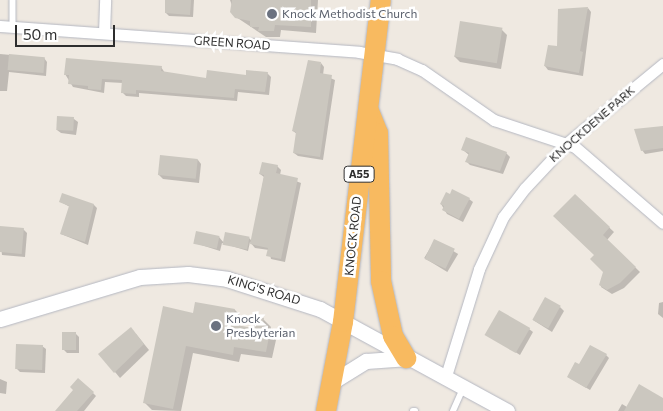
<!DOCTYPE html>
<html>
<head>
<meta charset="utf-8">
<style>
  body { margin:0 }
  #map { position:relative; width:663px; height:411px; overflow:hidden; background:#efe9e1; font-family:Commissioner,sans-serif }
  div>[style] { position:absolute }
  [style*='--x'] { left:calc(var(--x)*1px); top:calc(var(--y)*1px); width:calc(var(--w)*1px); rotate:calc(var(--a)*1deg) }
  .shadow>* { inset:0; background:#0003; transform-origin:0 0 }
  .building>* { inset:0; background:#cbc7bf; transform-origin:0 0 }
  .roads { filter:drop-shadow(0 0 1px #b4b7c1) drop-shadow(0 0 1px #b4b7c1) }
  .service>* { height:5.5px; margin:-2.75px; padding:0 2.75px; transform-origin:2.75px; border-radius:2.75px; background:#fff }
  .minor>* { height:11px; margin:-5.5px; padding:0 5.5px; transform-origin:5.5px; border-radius:5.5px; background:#fff }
  .tertiary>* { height:15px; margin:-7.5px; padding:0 7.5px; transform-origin:7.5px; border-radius:7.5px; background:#fff }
  .trunk>* { height:20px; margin:-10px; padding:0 10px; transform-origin:10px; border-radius:10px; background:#f8ba60 }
  .dots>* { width:14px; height:14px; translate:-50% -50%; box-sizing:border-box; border:2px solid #fff; border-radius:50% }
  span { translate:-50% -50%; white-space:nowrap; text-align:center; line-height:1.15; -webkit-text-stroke:5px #fff; paint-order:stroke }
  .shield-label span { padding:1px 4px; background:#fff; border:1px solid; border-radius:4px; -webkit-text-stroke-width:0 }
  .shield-label { font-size:11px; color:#2e2e2e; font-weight:700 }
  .worship-label { font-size:12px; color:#5b616d }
  .left { translate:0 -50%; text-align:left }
  .street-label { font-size:12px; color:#2e2e2e }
  .scale { position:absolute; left:15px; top:25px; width:100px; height:22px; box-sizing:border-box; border:2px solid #2e2e2e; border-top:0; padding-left:6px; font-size:15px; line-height:18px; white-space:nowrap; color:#2e2e2e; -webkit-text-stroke:4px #fff; paint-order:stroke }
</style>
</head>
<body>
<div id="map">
  <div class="shadow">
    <i style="clip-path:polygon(167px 0,194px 0,193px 17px,169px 16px,166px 13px)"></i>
    <i style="clip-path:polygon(230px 0,318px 0,316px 33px,281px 30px,280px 37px,266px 37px,236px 17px)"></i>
    <i style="clip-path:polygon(588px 8px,591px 12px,583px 76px,548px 70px,545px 66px)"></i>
    <i style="clip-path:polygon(501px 29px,507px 35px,501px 69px,460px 62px,454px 56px)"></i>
    <i style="clip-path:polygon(0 54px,44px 58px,47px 62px,46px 76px,9px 72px,7px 91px,0 91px)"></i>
    <i style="clip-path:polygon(321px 63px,324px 67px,323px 75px,335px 80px,323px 160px,298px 156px,294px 153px,297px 134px,293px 131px)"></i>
    <i style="clip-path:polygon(161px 67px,165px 73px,207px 79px,267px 73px,271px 77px,269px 95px,238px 92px,237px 101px,139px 93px,139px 97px,126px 96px,122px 92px,123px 83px,105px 82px,104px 93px,73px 87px,65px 74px)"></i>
    <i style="clip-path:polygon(58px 117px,74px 119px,78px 122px,76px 135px,61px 133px,57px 130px)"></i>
    <i style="clip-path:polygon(663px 127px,663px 151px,645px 154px,642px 150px)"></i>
    <i style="clip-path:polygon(467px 138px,506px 153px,510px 157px,503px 174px,470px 165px,467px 162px,469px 155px,463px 150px)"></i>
    <i style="clip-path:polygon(161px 156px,198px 160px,201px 164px,199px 183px,163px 179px,159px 175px)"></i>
    <i style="clip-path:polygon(277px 166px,281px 170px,280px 175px,301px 183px,285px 262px,271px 259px,269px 250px,255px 248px,250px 242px,248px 251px,222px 243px,220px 251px,195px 243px,219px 237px,224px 243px,249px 238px,252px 241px,264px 177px,260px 174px)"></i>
    <i style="clip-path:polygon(575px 195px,614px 232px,607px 240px,640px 272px,624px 288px,612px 294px,601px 287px,605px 271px)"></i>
    <i style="clip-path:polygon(469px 199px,473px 202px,463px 222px,447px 214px,441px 204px)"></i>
    <i style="clip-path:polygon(61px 202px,94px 205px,97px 208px,88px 245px,61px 234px,70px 207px)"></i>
    <i style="clip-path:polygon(23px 229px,27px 233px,25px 257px,2px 255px,0 236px)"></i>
    <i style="left:435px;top:240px;width:27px;height:21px;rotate:31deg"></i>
    <i style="clip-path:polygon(663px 302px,663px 318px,658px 314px,659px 303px)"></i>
    <i style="clip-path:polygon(560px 307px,564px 311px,552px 332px,533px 320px)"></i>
    <i style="clip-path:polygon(235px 310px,242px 317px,240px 327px,253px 329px,263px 319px,271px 327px,269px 333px,276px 340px,272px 358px,241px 354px,239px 362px,193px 353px,181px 411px,152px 410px,145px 403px,194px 314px)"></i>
    <i style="clip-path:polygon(529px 329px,533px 332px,520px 355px,487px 334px)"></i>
    <i style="clip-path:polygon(75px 333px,79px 337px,79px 353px,67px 353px,64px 350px)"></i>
    <i style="clip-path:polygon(136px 334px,149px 350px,120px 378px,100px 354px)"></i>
    <i style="clip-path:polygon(42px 346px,46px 349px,45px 373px,20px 372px,17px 369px)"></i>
    <i style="clip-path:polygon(606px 355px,609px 358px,590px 390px,568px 377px,580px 366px)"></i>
    <i style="clip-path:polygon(0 379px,7px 382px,6px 394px,0 393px)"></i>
    <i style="clip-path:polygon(93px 393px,96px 396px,84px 411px,57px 411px)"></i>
    <i style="clip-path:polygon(663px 399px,663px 411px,618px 411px,622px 404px,627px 407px)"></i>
  </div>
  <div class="building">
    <i style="clip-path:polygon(165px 0,191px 0,190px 15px,165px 13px)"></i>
    <i style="clip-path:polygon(232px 0,311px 0,311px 27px,275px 25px,274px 31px,258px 31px,259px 27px,250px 27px,250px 21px,235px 18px,230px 12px)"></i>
    <i style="clip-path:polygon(588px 7px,580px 51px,583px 52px,579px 73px,544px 66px,548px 45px,557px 46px,558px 9px)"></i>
    <i style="left:460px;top:21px;width:43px;height:36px;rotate:9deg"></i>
    <i style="left:9px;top:54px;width:36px;height:16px;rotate:5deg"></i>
    <i style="clip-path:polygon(66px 58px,162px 66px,161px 71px,206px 78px,207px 70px,246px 75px,246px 70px,268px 72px,265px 92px,235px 89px,234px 98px,136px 90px,136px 94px,121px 93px,122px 80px,102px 79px,101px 90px,88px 89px,88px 86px,68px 84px,69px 75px,64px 75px)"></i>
    <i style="clip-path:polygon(308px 60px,321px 62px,320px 73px,332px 75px,320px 157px,293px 153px,296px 132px,292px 131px)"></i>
    <i style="left:57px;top:116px;width:17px;height:14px;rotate:3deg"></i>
    <i style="clip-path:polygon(663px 126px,663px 148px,641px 151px,634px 129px)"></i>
    <i style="clip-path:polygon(466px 137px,507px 152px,500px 171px,465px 162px,469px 153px,461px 150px)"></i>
    <i style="left:160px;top:155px;width:38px;height:20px;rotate:6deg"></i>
    <i style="clip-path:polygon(262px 162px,278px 165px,276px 173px,298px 178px,281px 259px,266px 256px,268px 248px,250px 244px,264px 175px,259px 174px)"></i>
    <i style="clip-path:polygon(452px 189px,470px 198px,459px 219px,442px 210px,444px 206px,440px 204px,446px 192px,450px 194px)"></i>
    <i style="clip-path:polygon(62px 193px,94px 204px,85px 242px,60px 234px,69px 206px,59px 202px)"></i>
    <i style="clip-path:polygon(575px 194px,610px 227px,603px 235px,636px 267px,620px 283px,607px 290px,599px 285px,603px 272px,590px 259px,594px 255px,553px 216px)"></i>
    <i style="left:0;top:226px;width:24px;height:26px;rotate:5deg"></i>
    <i style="left:196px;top:231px;width:24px;height:13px;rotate:12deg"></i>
    <i style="left:225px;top:232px;width:25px;height:13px;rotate:11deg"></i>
    <i style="left:434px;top:239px;width:23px;height:22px;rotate:25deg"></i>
    <i style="left:545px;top:297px;width:18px;height:26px;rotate:29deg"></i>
    <i style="clip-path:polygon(195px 302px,235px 309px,232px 324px,252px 328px,254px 316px,264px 318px,262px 330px,270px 332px,266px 352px,234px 347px,233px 355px,186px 346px,173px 409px,143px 403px,163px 306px,193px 313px)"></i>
    <i style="left:499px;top:310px;width:36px;height:29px;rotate:30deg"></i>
    <i style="clip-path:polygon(131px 327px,144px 344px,114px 373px,98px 354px)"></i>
    <i style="left:62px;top:332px;width:14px;height:18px"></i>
    <i style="left:16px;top:344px;width:27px;height:25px;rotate:2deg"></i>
    <i style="clip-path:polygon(590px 345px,607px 354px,586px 388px,567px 377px,575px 362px,579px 364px)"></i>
    <i style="clip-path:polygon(78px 378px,94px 392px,77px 411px,55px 411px,73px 390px,70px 387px)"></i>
    <i style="clip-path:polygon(639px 384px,663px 398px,663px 411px,624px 411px)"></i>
  </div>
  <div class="roads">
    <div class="service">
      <i style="--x:13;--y:0;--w:27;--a:90"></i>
      <i style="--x:413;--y:411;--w:2;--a:0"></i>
      <i style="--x:453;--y:411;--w:24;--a:-66"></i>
    </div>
    <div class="minor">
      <i style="--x:0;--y:26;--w:360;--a:4.1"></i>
      <i style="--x:359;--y:52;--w:39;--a:10"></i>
      <i style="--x:397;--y:59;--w:27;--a:24"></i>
      <i style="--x:422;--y:70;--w:88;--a:34.8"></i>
      <i style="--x:494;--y:120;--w:85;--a:18.4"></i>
      <i style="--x:575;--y:147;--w:116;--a:40.8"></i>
      <i style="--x:104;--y:33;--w:33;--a:-88"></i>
      <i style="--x:445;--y:379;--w:115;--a:-72.8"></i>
      <i style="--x:479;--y:269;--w:57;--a:-65.2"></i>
      <i style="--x:503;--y:217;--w:36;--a:-53"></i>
      <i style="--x:525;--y:188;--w:62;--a:-47"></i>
      <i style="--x:567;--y:143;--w:124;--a:-39.5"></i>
    </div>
    <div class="tertiary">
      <i style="--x:0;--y:319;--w:146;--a:-16.7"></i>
      <i style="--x:140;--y:277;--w:48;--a:-3.6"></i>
      <i style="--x:188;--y:274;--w:39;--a:7"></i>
      <i style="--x:227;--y:279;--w:98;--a:17.9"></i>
      <i style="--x:320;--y:309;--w:213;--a:28.6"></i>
      <i style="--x:332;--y:382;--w:40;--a:-32"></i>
      <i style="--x:366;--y:361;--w:39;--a:-4"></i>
    </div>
    <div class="trunk">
      <i style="--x:369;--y:111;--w:24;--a:68"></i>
      <i style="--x:378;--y:133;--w:148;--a:88.8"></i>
      <i style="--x:381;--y:281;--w:56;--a:77.7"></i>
      <i style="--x:393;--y:336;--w:26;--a:59"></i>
      <i style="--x:326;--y:411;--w:91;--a:-79.2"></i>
      <i style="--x:343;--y:322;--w:324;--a:-83.3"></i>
    </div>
  </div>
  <div class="dots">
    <i style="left:272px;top:14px;background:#6b7280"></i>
    <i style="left:216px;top:326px;background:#6b7280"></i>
  </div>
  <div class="shield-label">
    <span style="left:359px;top:174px">A55</span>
  </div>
  <div class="worship-label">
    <span class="left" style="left:282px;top:14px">Knock Methodist Church</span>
    <span class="left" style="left:226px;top:326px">Knock<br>Presbyterian</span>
  </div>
  <div class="street-label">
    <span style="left:232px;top:43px;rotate:4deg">GREEN ROAD</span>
    <span style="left:592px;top:124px;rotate:-41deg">KNOCKDENE PARK</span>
    <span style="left:353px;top:236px;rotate:-84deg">KNOCK ROAD</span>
    <span style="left:264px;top:290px;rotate:17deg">KING'S ROAD</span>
  </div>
  <div class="scale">50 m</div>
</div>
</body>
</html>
